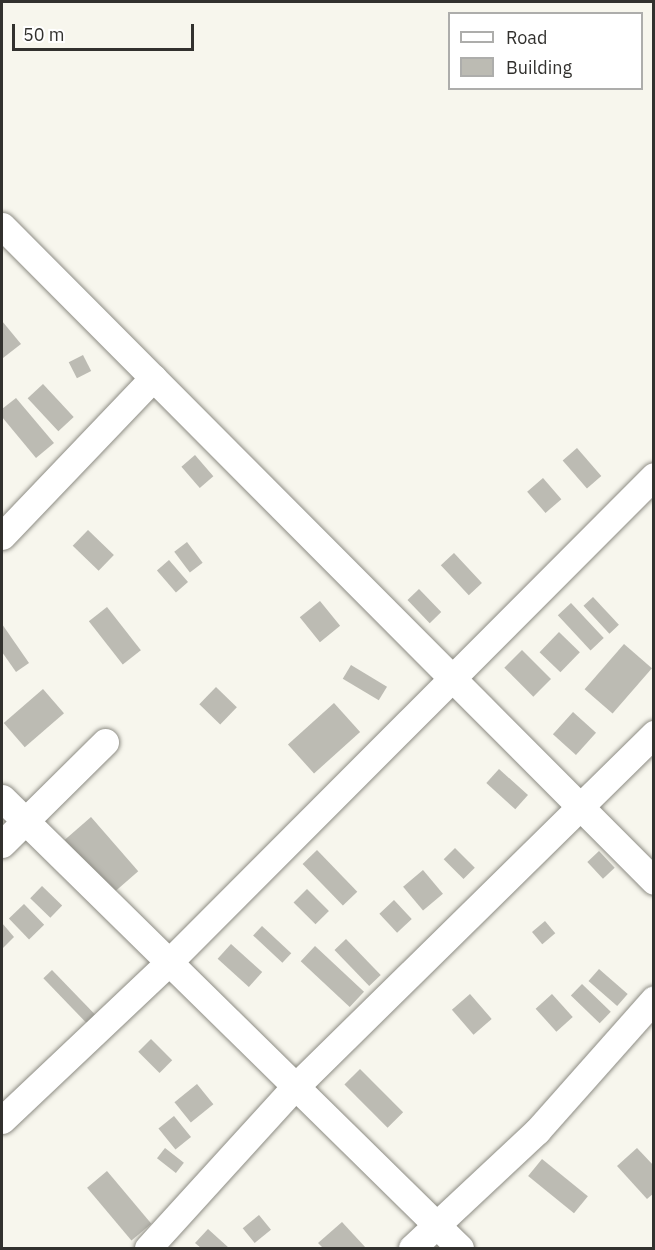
<!DOCTYPE html>
<html>
<head>
<meta charset="utf-8">
<style>
  body { margin:0 }
  #map { position:relative; width:655px; height:1250px; overflow:hidden; background:#f7f6ed; font-family:"IBM Plex Sans",sans-serif }
  div>[style] { position:absolute }
  [style*='--x'] { left:calc(var(--x)*1px); top:calc(var(--y)*1px); width:calc(var(--w)*1px); rotate:calc(var(--a)*1deg) }
  .building>* { inset:0; background:#bcbbb3; transform-origin:0 0 }
  .roads { filter:drop-shadow(0 0 2px #8d8c84) drop-shadow(0 0 2px #8d8c84) }
  .street>* { height:27px; margin:-13.5px; padding:0 13.5px; transform-origin:13.5px; border-radius:13.5px; background:#fff }
  span { translate:-50% -50%; white-space:nowrap; text-align:center; line-height:1.15; -webkit-text-stroke:4.5px #fff; paint-order:stroke }
  .frame { position:absolute; inset:0; border:3px solid #32312e; pointer-events:none }
  .legend { position:absolute; left:448px; top:12px; width:195px; height:78px; box-sizing:border-box; background:#fff; border:2px solid #adadab; margin:0; padding:8px 10px; list-style:none; font-size:18px; color:#32312e }
  .legend li { display:flex; align-items:center; gap:12px; height:30px }
  .legend b { width:30px; border:2px solid #adadab }
  .scale { position:absolute; left:12px; top:24px; width:182px; height:27px; box-sizing:border-box; border:3px solid #32312e; border-top:0; padding-left:8px; font-size:18px; line-height:21px; white-space:nowrap; color:#32312e; -webkit-text-stroke:4px #fff; paint-order:stroke }
</style>
</head>
<body>
<div id="map">
  <div class="building">
    <i style="clip-path:polygon(2px 321px,21px 344px,3px 358px,2px 356px)"></i>
    <i style="left:83px;top:355px;width:18px;height:16px;rotate:63deg"></i>
    <i style="left:43px;top:384px;width:45px;height:21px;rotate:47deg"></i>
    <i style="clip-path:polygon(16px 398px,54px 443px,36px 458px,2px 417px,2px 409px)"></i>
    <i style="left:577px;top:448px;width:37px;height:19px;rotate:49deg"></i>
    <i style="left:195px;top:455px;width:28px;height:18px;rotate:49deg"></i>
    <i style="left:543px;top:478px;width:28px;height:21px;rotate:49deg"></i>
    <i style="left:88px;top:530px;width:36px;height:22px;rotate:44deg"></i>
    <i style="left:187px;top:542px;width:26px;height:16px;rotate:53deg"></i>
    <i style="left:454px;top:553px;width:41px;height:18px;rotate:47deg"></i>
    <i style="left:169px;top:560px;width:29px;height:16px;rotate:49deg"></i>
    <i style="left:419px;top:589px;width:32px;height:16px;rotate:46deg"></i>
    <i style="left:593px;top:597px;width:38px;height:13px;rotate:47deg"></i>
    <i style="left:320px;top:601px;width:32px;height:26px;rotate:51deg"></i>
    <i style="left:571px;top:603px;width:48px;height:18px;rotate:47deg"></i>
    <i style="left:107px;top:607px;width:55px;height:23px;rotate:52deg"></i>
    <i style="clip-path:polygon(2px 624px,29px 663px,16px 672px,2px 652px)"></i>
    <i style="left:559px;top:632px;width:29px;height:28px;rotate:44deg"></i>
    <i style="left:624px;top:644px;width:37px;height:60px;rotate:41deg"></i>
    <i style="left:522px;top:650px;width:41px;height:25px;rotate:45deg"></i>
    <i style="left:351px;top:665px;width:42px;height:16px;rotate:31deg"></i>
    <i style="left:216px;top:687px;width:29px;height:24px;rotate:44deg"></i>
    <i style="left:43px;top:689px;width:32px;height:52px;rotate:49deg"></i>
    <i style="left:334px;top:703px;width:39px;height:62px;rotate:48deg"></i>
    <i style="left:573px;top:712px;width:31px;height:30px;rotate:42deg"></i>
    <i style="left:499px;top:769px;width:39px;height:19px;rotate:42deg"></i>
    <i style="left:91px;top:817px;width:72px;height:35px;rotate:49deg"></i>
    <i style="left:455px;top:848px;width:28px;height:16px;rotate:45deg"></i>
    <i style="left:317px;top:850px;width:58px;height:20px;rotate:46deg"></i>
    <i style="left:599px;top:851px;width:23px;height:16px;rotate:47deg"></i>
    <i style="left:423px;top:870px;width:31px;height:26px;rotate:50deg"></i>
    <i style="left:42px;top:886px;width:28px;height:17px;rotate:44deg"></i>
    <i style="left:307px;top:889px;width:31px;height:19px;rotate:45deg"></i>
    <i style="left:394px;top:900px;width:26px;height:20px;rotate:47deg"></i>
    <i style="left:24px;top:904px;width:29px;height:21px;rotate:46deg"></i>
    <i style="left:545px;top:921px;width:16px;height:17px;rotate:50deg"></i>
    <i style="clip-path:polygon(2px 923px,14px 937px,2px 949px)"></i>
    <i style="left:262px;top:926px;width:40px;height:13px;rotate:43deg"></i>
    <i style="left:346px;top:939px;width:50px;height:16px;rotate:46deg"></i>
    <i style="left:231px;top:944px;width:42px;height:20px;rotate:42deg"></i>
    <i style="left:315px;top:946px;width:67px;height:21px;rotate:43deg"></i>
    <i style="left:599px;top:969px;width:38px;height:16px;rotate:41deg"></i>
    <i style="left:52px;top:970px;width:64px;height:12px;rotate:46deg"></i>
    <i style="left:582px;top:984px;width:40px;height:16px;rotate:44deg"></i>
    <i style="left:470px;top:994px;width:33px;height:24px;rotate:49deg"></i>
    <i style="left:552px;top:994px;width:31px;height:22px;rotate:48deg"></i>
    <i style="left:151px;top:1039px;width:30px;height:18px;rotate:45deg"></i>
    <i style="left:360px;top:1069px;width:61px;height:22px;rotate:45deg"></i>
    <i style="left:197px;top:1084px;width:26px;height:29px;rotate:51deg"></i>
    <i style="left:174px;top:1116px;width:27px;height:20px;rotate:51deg"></i>
    <i style="left:165px;top:1148px;width:24px;height:13px;rotate:38deg"></i>
    <i style="clip-path:polygon(637px 1148px,654px 1166px,654px 1193px,647px 1199px,617px 1166px)"></i>
    <i style="left:542px;top:1159px;width:59px;height:22px;rotate:39deg"></i>
    <i style="left:107px;top:1171px;width:69px;height:26px;rotate:50deg"></i>
    <i style="left:259px;top:1215px;width:19px;height:21px;rotate:51deg"></i>
    <i style="clip-path:polygon(342px 1222px,366px 1248px,323px 1248px,318px 1243px)"></i>
    <i style="clip-path:polygon(208px 1229px,229px 1248px,201px 1248px,195px 1243px)"></i>
  </div>
  <div class="roads">
    <div class="street">
      <i style="--x:2;--y:226;--w:924;--a:45.13"></i>
      <i style="--x:2;--y:536;--w:219;--a:-46.3"></i>
      <i style="--x:2;--y:798;--w:642;--a:44.5"></i>
      <i style="--x:2;--y:844;--w:145;--a:-44.7"></i>
      <i style="--x:2;--y:1120;--w:227;--a:-43.4"></i>
      <i style="--x:167;--y:964;--w:689;--a:-45.06"></i>
      <i style="--x:148;--y:1248;--w:214;--a:-47.7"></i>
      <i style="--x:292;--y:1090;--w:508;--a:-44.52"></i>
      <i style="--x:412;--y:1248;--w:171;--a:-43.1"></i>
      <i style="--x:537;--y:1131;--w:176;--a:-48.4"></i>
    </div>
  </div>
  <div class="frame"></div>
  <ul class="legend">
  <li><b style="height:8px;background:#fff"></b>Road</li>
  <li><b style="height:16px;background:#bcbbb3"></b>Building</li>
  </ul>
  <div class="scale">50 m</div>
</div>
</body>
</html>
